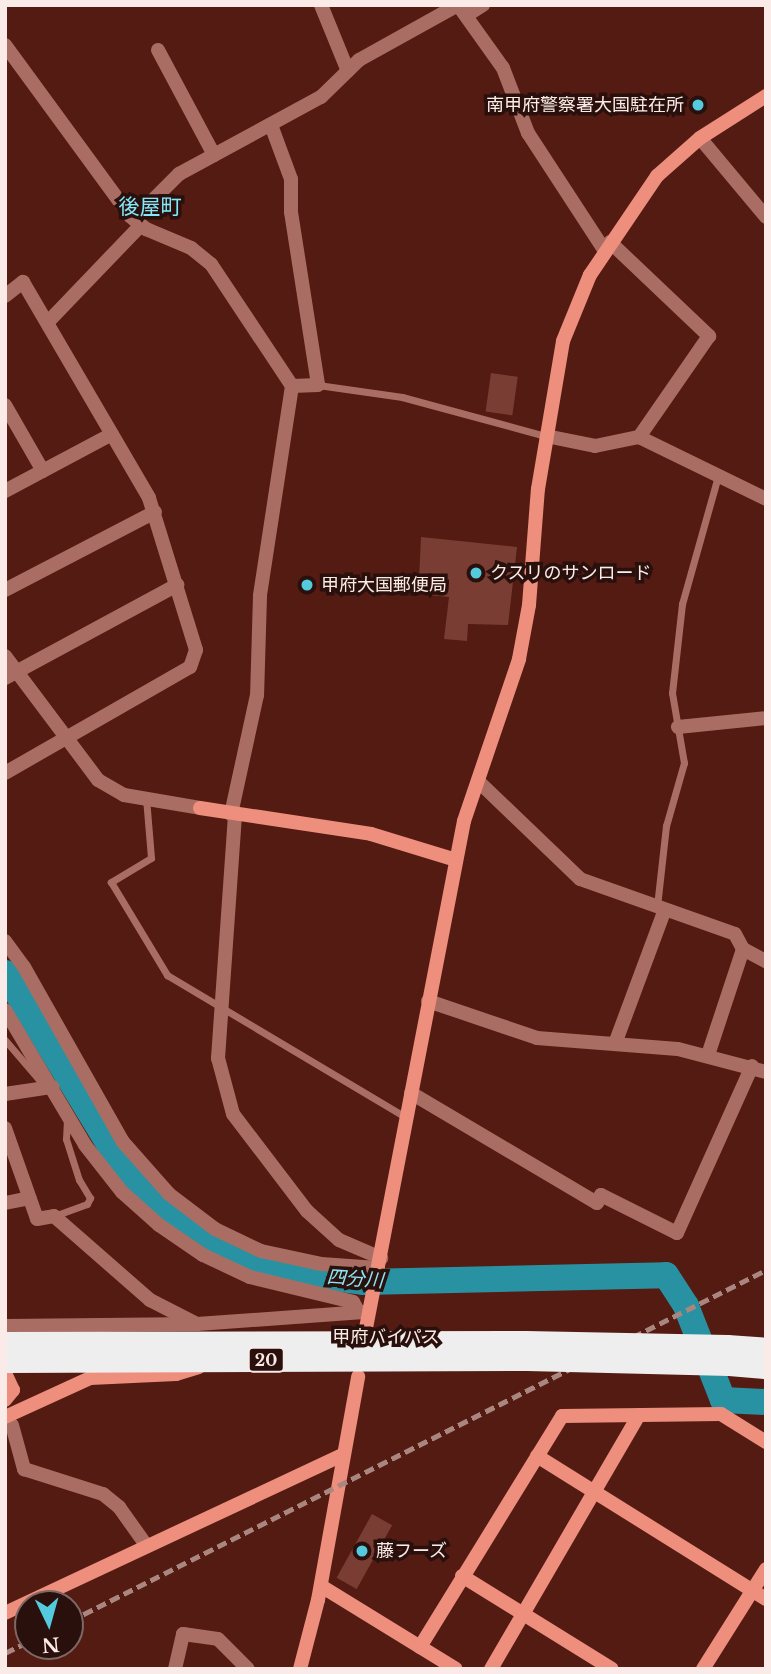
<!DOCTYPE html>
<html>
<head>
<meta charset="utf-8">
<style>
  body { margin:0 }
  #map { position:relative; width:771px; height:1674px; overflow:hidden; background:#541b13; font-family:"Libre Baskerville","Noto Sans JP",serif }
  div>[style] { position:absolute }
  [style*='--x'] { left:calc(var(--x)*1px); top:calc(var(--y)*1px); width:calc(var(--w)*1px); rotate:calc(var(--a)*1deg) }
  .river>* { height:26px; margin:-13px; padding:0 13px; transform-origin:13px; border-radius:13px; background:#2992a2 }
  .building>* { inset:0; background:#7a3d33; transform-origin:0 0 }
  .lane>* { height:7px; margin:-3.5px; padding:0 3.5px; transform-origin:3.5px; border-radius:3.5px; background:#aa6d63 }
  .street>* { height:14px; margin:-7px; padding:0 7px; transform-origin:7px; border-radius:7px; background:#aa6d63 }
  .secondary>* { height:14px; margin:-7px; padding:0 7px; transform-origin:7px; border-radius:7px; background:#ee8e7d }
  .highway>* { height:21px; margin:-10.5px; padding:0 10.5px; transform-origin:10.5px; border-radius:10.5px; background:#eee }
  .rail>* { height:4.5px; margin-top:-2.25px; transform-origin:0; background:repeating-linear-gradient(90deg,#aa8681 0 10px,transparent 0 15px) }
  .highway-bridge>* { height:21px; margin:-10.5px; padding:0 10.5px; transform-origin:10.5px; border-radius:10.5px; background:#eee }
  .dots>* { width:19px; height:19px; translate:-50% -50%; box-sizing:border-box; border:4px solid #29100c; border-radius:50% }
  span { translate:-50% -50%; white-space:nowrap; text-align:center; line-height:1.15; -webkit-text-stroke:7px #29100c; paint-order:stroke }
  .shield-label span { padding:2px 5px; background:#29100c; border:2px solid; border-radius:5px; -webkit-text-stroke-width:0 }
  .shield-label { font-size:16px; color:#fbebe8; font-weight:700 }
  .poi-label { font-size:18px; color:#fbebe8 }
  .right { translate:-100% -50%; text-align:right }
  .left { translate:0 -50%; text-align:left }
  .street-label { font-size:18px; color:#fbebe8 }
  .water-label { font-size:19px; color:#8de7f7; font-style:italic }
  .quarter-label { font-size:21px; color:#82eafc }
  .frame { position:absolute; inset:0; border:7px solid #fbebe8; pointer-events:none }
  .north { position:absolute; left:14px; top:1590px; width:70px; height:70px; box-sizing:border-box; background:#29100c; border:2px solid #7d6864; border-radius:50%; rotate:175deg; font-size:19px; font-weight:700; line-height:28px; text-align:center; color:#fbebe8 }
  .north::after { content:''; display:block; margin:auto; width:24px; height:32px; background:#54cade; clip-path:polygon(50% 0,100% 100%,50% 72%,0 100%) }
</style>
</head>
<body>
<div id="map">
  <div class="river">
    <i style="--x:5;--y:973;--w:223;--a:58.7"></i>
    <i style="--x:121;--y:1164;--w:57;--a:47.1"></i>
    <i style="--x:160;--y:1206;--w:53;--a:34.3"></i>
    <i style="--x:204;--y:1236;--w:49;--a:28.1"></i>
    <i style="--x:247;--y:1259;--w:58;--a:15"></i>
    <i style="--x:303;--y:1274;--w:62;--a:7.5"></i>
    <i style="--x:364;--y:1282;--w:302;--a:-1.3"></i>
    <i style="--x:666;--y:1275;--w:37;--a:57"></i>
    <i style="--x:686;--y:1306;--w:101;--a:68.5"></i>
    <i style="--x:723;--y:1400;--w:43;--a:2.7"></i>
  </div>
  <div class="building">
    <i style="left:491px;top:373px;width:27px;height:39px;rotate:8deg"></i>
    <i style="clip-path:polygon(421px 537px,517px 547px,508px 625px,468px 624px,467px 641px,444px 639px,449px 597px,428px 595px,430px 582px,419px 580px)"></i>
    <i style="left:372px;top:1514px;width:23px;height:73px;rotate:29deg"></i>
  </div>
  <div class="lane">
    <i style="--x:318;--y:385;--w:85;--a:8.1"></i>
    <i style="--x:402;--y:397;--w:149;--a:15.2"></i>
    <i style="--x:146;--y:798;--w:60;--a:85.2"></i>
    <i style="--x:151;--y:858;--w:47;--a:149"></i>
    <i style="--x:111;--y:882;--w:109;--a:58.9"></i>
    <i style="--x:167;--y:975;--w:279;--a:30.8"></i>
    <i style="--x:657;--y:906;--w:81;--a:-83.6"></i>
    <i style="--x:666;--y:826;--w:66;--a:-74.1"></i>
    <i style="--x:684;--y:763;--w:71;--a:-99.7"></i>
    <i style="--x:672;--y:693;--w:90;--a:-83.6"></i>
    <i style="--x:682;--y:604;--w:133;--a:-74.3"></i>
    <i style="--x:5;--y:1040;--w:55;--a:49.4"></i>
    <i style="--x:54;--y:1216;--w:35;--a:-20"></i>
    <i style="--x:87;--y:1204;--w:7;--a:-63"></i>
    <i style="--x:90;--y:1198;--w:21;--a:-121"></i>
    <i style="--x:79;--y:1180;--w:43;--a:-107.6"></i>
    <i style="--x:66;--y:1139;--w:19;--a:-87"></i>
  </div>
  <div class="street">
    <i style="--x:321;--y:5;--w:71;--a:67.8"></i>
    <i style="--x:458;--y:5;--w:77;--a:54.5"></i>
    <i style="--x:503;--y:68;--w:70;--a:69"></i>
    <i style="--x:528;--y:133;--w:141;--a:56.9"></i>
    <i style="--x:467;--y:15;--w:19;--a:-32"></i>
    <i style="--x:5;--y:45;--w:212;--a:53.8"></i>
    <i style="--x:130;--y:216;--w:21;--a:39"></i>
    <i style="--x:146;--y:229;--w:49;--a:22.9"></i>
    <i style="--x:191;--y:248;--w:26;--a:39"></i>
    <i style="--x:211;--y:264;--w:146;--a:56.4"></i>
    <i style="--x:292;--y:386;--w:212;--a:98.7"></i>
    <i style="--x:260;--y:596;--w:99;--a:91.7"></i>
    <i style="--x:257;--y:695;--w:122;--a:102.3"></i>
    <i style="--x:158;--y:50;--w:119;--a:61.9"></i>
    <i style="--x:271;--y:125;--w:58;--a:69.7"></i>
    <i style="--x:291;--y:179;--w:33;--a:90"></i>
    <i style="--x:291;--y:212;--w:175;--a:81.1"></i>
    <i style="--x:318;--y:385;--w:26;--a:178"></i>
    <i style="--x:700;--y:138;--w:103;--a:50.1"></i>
    <i style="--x:134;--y:219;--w:64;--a:-45"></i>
    <i style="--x:179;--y:174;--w:162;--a:-28.5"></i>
    <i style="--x:321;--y:97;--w:53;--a:-44.2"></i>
    <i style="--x:359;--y:60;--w:113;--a:-29.1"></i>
    <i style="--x:610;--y:242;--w:137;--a:43.5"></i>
    <i style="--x:709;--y:336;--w:123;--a:124.7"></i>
    <i style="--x:5;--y:296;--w:23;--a:-38"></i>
    <i style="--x:23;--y:282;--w:250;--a:59.7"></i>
    <i style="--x:149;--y:498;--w:159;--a:72.8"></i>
    <i style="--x:196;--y:650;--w:18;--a:109"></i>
    <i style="--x:190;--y:667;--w:213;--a:150.2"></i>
    <i style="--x:48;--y:322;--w:134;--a:-46.2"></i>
    <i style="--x:5;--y:405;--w:76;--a:60.1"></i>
    <i style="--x:546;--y:436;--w:50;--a:11.5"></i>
    <i style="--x:595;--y:446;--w:45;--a:-11.6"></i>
    <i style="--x:639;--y:437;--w:141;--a:26"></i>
    <i style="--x:5;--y:491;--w:121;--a:-28"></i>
    <i style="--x:5;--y:590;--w:169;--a:-27.5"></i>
    <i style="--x:5;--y:656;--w:155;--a:53.1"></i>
    <i style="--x:98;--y:780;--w:30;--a:30"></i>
    <i style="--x:124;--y:795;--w:77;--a:9.7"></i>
    <i style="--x:5;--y:678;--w:196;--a:-28.4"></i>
    <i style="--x:678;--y:727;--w:88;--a:-5.8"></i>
    <i style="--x:479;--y:782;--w:140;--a:43.8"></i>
    <i style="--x:580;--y:879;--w:164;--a:19.5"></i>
    <i style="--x:735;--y:934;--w:17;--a:62"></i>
    <i style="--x:743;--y:949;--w:26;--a:28"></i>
    <i style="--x:235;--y:815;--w:244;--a:94"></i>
    <i style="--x:218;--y:1058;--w:58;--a:75"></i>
    <i style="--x:233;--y:1114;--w:122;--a:52.7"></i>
    <i style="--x:307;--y:1211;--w:43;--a:42.2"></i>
    <i style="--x:339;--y:1240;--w:46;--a:23.2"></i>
    <i style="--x:5;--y:941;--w:32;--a:54"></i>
    <i style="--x:24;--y:967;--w:201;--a:60.5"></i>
    <i style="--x:123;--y:1142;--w:69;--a:48.5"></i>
    <i style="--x:169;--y:1194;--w:58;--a:37.3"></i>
    <i style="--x:215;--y:1229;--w:51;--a:25.6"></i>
    <i style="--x:261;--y:1251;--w:61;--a:12.2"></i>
    <i style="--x:321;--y:1264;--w:57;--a:4"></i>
    <i style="--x:428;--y:1001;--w:115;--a:18.7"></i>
    <i style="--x:537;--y:1038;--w:141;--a:4.5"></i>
    <i style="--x:678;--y:1049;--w:91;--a:14.6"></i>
    <i style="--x:5;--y:1010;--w:157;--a:59.3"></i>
    <i style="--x:85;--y:1145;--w:60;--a:51.8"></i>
    <i style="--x:122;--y:1192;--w:50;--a:41.7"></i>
    <i style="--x:159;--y:1225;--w:53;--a:34.3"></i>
    <i style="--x:203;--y:1255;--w:52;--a:25.1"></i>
    <i style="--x:250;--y:1277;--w:106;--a:13.6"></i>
    <i style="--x:353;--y:1302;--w:10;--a:61"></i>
    <i style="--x:616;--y:1041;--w:138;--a:-69.6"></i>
    <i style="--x:708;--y:1055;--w:112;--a:-71.7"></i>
    <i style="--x:411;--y:1093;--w:216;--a:30.6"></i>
    <i style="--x:597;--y:1203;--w:9;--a:-63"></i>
    <i style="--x:601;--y:1195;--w:85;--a:26.6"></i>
    <i style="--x:677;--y:1233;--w:183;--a:-65.8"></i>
    <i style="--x:5;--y:1094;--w:48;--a:-8.5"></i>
    <i style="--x:5;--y:1128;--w:96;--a:70.6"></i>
    <i style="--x:37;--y:1219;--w:17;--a:-10"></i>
    <i style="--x:54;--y:1216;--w:128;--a:41.2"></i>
    <i style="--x:150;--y:1300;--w:51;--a:27.1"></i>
    <i style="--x:5;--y:1203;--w:25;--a:-11"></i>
    <i style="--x:5;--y:1326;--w:192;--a:-0.6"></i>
    <i style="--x:197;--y:1324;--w:167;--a:-4.1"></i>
    <i style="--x:12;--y:1425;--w:46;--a:74.7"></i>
    <i style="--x:24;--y:1469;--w:83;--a:17.6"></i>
    <i style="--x:103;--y:1494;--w:21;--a:39"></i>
    <i style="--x:119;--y:1507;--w:47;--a:54.6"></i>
    <i style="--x:175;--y:1669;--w:36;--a:-77"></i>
    <i style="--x:183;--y:1634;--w:35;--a:8"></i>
    <i style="--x:218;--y:1639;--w:42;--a:45"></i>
  </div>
  <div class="secondary">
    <i style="--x:200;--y:808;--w:173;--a:8.6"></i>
    <i style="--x:371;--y:834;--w:89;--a:17"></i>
    <i style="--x:366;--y:1328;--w:516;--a:-79.06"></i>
    <i style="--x:464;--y:821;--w:171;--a:-71.2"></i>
    <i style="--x:519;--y:659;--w:55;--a:-79.5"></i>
    <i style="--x:529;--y:605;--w:116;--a:-85.6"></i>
    <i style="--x:538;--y:489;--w:150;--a:-80.4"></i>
    <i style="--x:563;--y:341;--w:71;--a:-67.8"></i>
    <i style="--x:590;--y:275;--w:120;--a:-55.9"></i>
    <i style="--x:657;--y:176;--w:57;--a:-41.5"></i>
    <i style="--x:700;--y:138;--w:78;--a:-32.5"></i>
    <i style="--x:5;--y:1373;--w:19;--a:65"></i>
    <i style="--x:13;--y:1390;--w:13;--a:129"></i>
    <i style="--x:5;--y:1417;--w:94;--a:-24.6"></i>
    <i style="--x:90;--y:1378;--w:86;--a:-2.7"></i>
    <i style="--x:176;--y:1374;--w:24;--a:-17"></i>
    <i style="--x:537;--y:1456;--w:270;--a:32"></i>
    <i style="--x:462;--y:1576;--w:176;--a:31.8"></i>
    <i style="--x:321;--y:1586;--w:158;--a:31.6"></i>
    <i style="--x:5;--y:1613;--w:374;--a:-25.1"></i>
    <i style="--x:420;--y:1647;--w:271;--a:-58.4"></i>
    <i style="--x:562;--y:1416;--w:159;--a:-0.7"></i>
    <i style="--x:721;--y:1414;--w:53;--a:31.9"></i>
    <i style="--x:300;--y:1669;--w:71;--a:-75.4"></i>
    <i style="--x:318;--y:1600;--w:227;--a:-79.8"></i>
    <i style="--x:491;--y:1669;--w:294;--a:-59.8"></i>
    <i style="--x:703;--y:1669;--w:118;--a:-57.8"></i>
  </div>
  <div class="highway">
    <i style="--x:5;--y:1342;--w:520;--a:-0.11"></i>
    <i style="--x:727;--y:1345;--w:39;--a:4"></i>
    <i style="--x:5;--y:1362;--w:522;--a:-0.22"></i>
    <i style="--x:729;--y:1365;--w:37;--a:5"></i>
  </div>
  <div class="rail">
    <i style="--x:70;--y:1621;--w:779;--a:-26.76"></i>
    <i style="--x:5;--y:1653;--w:25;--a:-26"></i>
  </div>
  <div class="highway-bridge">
    <i style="--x:525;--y:1341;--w:202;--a:1.1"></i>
    <i style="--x:527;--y:1360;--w:202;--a:1.4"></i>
  </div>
  <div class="dots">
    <i style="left:698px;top:105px;background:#54cade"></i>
    <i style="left:476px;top:573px;background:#54cade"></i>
    <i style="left:307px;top:585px;background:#54cade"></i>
    <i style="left:362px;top:1551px;background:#54cade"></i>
  </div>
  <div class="shield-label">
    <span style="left:266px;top:1360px">20</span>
  </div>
  <div class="poi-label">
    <span class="right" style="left:684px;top:105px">南甲府警察署大国駐在所</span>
    <span class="left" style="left:490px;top:573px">クスリのサンロード</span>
    <span class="left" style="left:321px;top:585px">甲府大国郵便局</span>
    <span class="left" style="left:376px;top:1551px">藤フーズ</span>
  </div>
  <div class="street-label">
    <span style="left:386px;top:1337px">甲府バイパス</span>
  </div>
  <div class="water-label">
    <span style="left:355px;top:1279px;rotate:4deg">四分川</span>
  </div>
  <div class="quarter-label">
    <span style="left:150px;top:207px">後屋町</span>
  </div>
  <div class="frame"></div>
  <div class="north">N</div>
</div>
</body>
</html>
